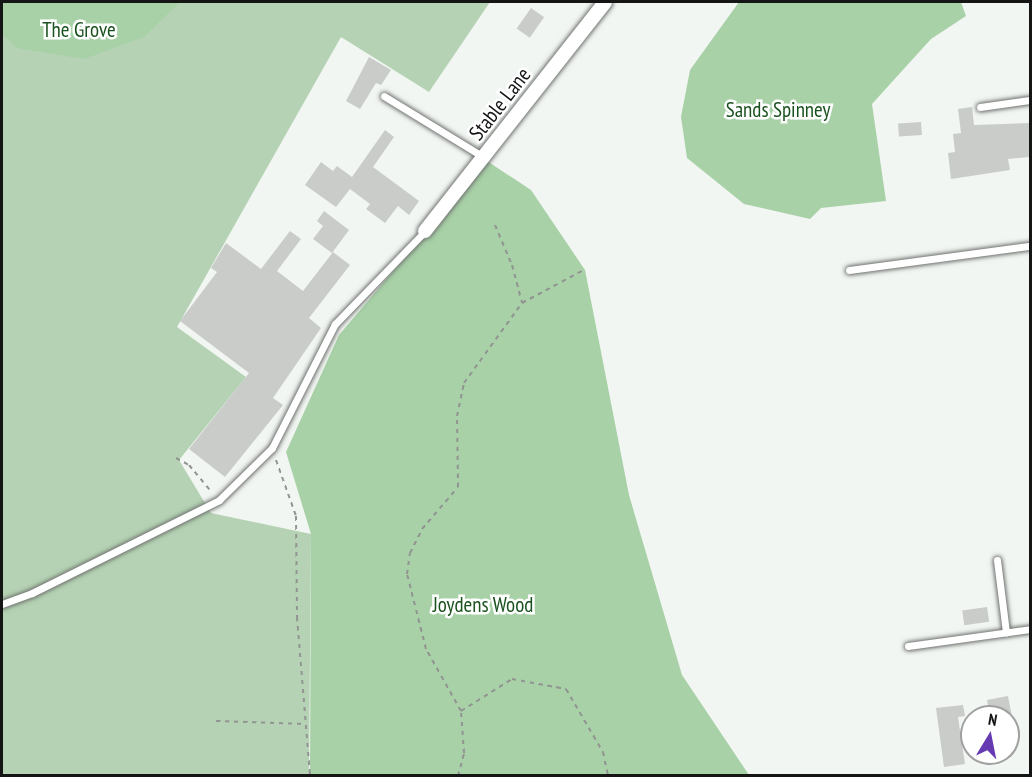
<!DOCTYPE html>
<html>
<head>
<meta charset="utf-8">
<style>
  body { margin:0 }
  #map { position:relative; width:1032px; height:777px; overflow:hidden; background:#f2f6f2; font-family:"PT Sans Narrow",sans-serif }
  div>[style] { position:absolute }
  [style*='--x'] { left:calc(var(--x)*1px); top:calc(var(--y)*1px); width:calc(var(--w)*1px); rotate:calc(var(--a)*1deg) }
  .green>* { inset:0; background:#b5d3b4 }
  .forest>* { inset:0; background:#a8d1a7 }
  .building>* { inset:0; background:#c9ccc9; transform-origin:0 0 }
  .path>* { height:2px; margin-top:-1px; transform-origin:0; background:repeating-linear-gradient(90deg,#919491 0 4.5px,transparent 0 9px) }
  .roads { filter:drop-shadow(0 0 2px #707370) drop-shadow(0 0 2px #707370) }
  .service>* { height:7px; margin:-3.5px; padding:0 3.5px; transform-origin:3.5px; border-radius:3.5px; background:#fff }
  .minor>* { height:14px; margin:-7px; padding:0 7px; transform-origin:7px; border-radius:7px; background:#fff }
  span { translate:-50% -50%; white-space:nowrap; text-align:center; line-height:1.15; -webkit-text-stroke:5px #fff; paint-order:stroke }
  .park-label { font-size:21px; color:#1a521e }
  .street-label { font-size:21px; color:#141514 }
  .frame { position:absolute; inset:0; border:3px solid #141514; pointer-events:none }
  .north { position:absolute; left:960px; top:705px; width:60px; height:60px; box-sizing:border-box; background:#fff; border:2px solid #a1a1a1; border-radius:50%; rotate:10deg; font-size:16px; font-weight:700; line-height:24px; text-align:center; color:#141514 }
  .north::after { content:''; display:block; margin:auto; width:21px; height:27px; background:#663ab1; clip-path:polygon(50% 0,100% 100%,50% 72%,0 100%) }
</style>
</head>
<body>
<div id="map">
  <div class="green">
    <i style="clip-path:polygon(2px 2px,490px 2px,429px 92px,341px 37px,177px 327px,246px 377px,179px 460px,211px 513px,311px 534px,309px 775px,2px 776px)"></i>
  </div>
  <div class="forest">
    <i style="clip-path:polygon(2px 2px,180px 2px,144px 37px,84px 59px,17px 48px,2px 34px)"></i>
    <i style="clip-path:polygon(739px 2px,961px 2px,966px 16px,931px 39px,872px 104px,886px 201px,821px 208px,810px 219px,744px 204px,687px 158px,681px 117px,690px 70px)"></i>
    <i style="clip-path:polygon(487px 161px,531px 190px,585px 270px,629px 495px,682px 675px,749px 775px,310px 775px,311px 534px,286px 452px,339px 335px)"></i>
  </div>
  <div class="building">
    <i style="left:531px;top:8px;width:16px;height:25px;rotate:35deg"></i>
    <i style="clip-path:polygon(369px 57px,391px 70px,381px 85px,376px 83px,360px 109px,346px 101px)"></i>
    <i style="clip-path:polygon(972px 107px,974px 125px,1030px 123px,1030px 157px,1008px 159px,1010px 170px,951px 179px,948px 153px,955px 152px,953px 134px,961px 133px,958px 109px)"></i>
    <i style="left:921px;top:122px;width:13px;height:23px;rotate:86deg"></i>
    <i style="clip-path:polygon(385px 130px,394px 137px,373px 167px,419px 201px,409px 215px,398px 206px,385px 223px,366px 209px,370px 204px,350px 189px,336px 207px,305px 185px,321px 162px,333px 171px,337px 166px,352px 177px)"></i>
    <i style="clip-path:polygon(324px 211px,349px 230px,332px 253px,313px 239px,323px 226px,317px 221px)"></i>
    <i style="clip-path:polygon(290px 231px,301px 239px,277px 271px,303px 291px,333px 252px,350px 265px,309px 318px,321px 328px,273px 398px,283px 405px,225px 477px,189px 449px,249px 373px,180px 321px,217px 272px,211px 268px,226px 243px,261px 269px)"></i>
    <i style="left:987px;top:607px;width:15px;height:25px;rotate:82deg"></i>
    <i style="clip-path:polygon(1008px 696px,1012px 717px,990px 717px,987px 700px)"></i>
    <i style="clip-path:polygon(963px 705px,965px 716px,958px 717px,965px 764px,944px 767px,936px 708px)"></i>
  </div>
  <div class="path">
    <i style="--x:495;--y:225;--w:43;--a:67"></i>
    <i style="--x:512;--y:265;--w:39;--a:75"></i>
    <i style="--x:176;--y:458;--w:15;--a:28"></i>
    <i style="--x:189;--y:465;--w:34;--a:50"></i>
    <i style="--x:276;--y:460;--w:59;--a:70.3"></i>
    <i style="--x:296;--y:516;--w:101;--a:89.4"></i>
    <i style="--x:297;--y:617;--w:160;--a:85.3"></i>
    <i style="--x:461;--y:711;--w:60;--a:-32.1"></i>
    <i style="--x:512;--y:679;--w:55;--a:10.5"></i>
    <i style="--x:566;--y:689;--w:73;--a:59.6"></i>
    <i style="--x:603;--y:752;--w:25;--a:78"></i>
    <i style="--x:216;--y:721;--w:89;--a:1.9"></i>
    <i style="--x:458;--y:776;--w:24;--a:-75"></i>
    <i style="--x:464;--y:753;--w:42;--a:-94.1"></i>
    <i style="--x:461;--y:711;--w:71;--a:-119.4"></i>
    <i style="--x:426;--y:649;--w:77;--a:-104.2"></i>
    <i style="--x:407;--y:574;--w:21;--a:-82"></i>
    <i style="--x:410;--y:553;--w:27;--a:-63"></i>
    <i style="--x:422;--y:529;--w:55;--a:-49.4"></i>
    <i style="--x:458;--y:487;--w:71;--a:-90.8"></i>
    <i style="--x:457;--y:416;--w:34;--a:-78"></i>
    <i style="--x:464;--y:383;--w:99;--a:-54.1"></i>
    <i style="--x:522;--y:303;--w:68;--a:-28.1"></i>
  </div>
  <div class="roads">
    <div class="service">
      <i style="--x:384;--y:96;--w:119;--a:31.5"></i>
      <i style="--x:980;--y:107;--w:50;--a:-8"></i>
      <i style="--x:849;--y:270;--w:183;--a:-7.6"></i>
      <i style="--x:997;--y:560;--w:73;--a:82.9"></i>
      <i style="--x:2;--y:604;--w:32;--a:-20"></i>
      <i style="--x:32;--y:593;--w:209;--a:-26.4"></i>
      <i style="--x:219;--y:500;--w:74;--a:-44.5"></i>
      <i style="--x:272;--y:448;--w:139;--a:-63.1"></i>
      <i style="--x:335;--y:324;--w:129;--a:-45.9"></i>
      <i style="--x:908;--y:646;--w:123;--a:-7.9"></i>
    </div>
    <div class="minor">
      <i style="--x:425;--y:231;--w:291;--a:-51.8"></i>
    </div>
  </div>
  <div class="park-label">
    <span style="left:79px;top:30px">The Grove</span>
    <span style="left:778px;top:110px">Sands Spinney</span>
    <span style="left:483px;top:605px">Joydens Wood</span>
  </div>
  <div class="street-label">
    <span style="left:500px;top:104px;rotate:-52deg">Stable Lane</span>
  </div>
  <div class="frame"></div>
  <div class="north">N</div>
</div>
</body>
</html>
